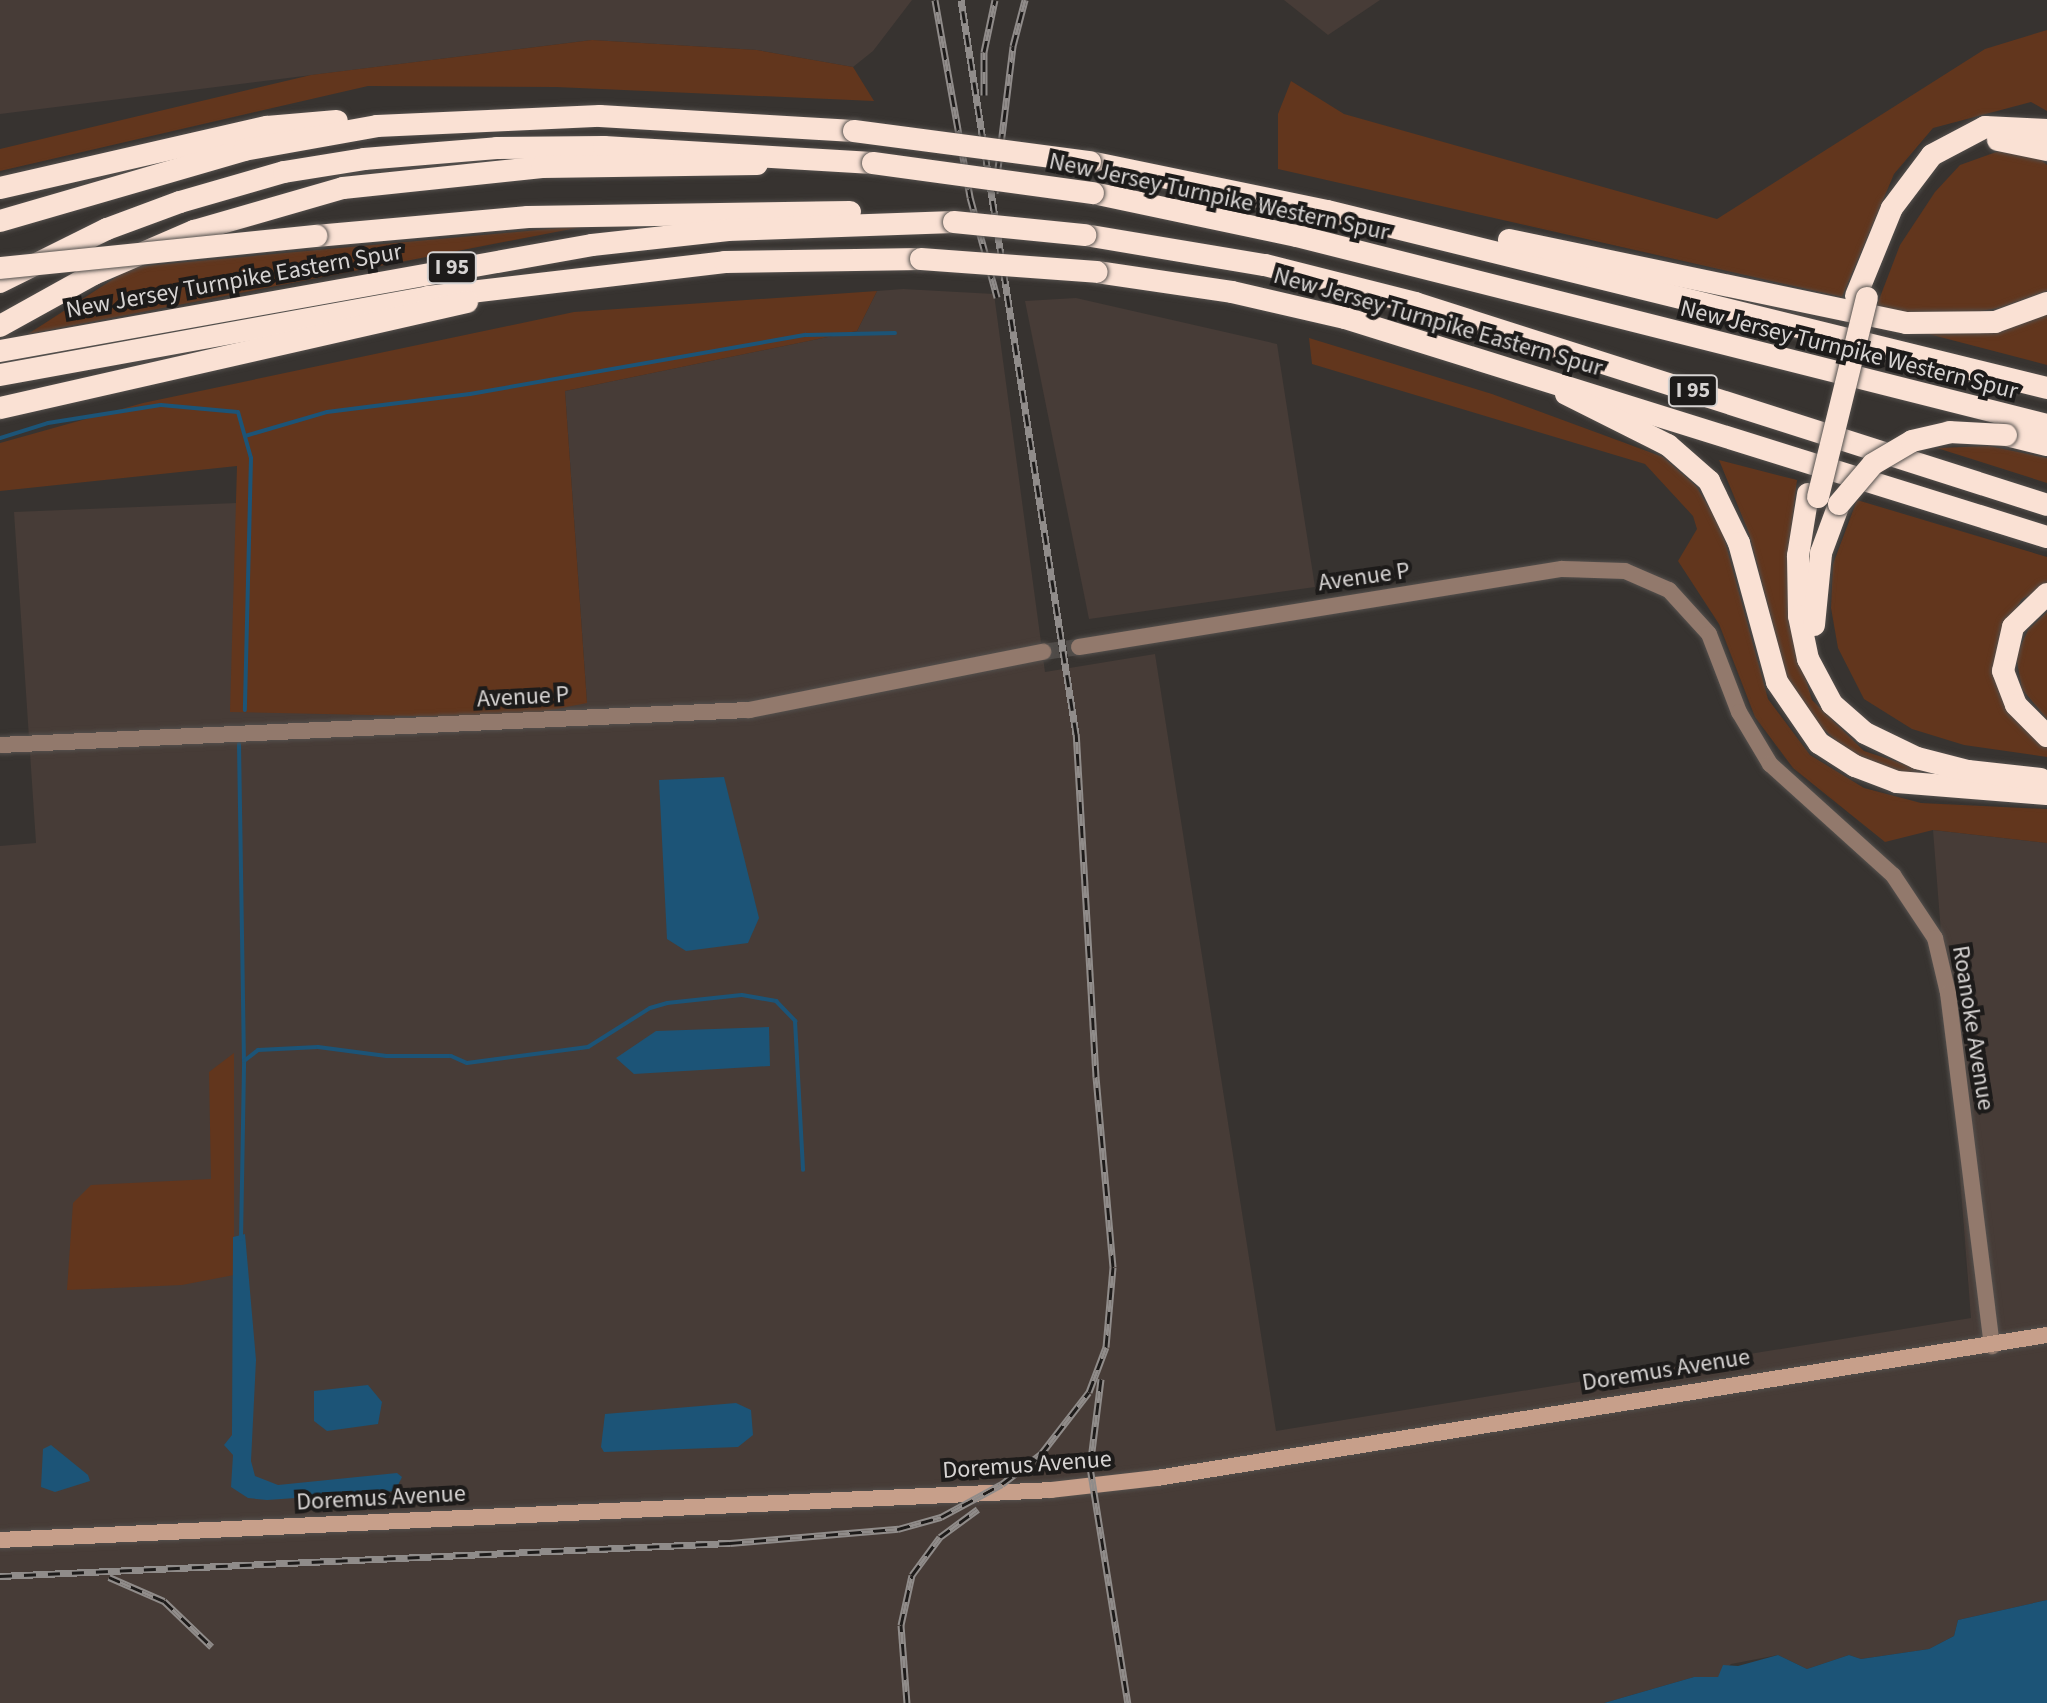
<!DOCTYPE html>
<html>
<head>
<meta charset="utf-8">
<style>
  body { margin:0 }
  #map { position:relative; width:2047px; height:1703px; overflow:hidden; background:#373330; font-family:"Source Sans 3",sans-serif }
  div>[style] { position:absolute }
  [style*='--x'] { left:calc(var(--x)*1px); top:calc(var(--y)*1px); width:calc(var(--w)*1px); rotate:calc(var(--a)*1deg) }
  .built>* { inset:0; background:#473c37 }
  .green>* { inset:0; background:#62361d }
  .water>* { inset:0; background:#1c5477 }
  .stream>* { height:4px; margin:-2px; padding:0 2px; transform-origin:2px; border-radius:2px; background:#1c5477 }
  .tertiary-tunnel>* { height:16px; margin-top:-8px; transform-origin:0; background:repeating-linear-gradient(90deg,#4f4b48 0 16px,transparent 0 24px) }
  .roads { filter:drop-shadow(0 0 2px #54504d) drop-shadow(0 0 2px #54504d) }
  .tertiary>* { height:16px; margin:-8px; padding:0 8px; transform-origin:8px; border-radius:8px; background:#92796c }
  .secondary>* { height:16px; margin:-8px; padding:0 8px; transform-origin:8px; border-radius:8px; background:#c79f8a }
  .motorway>* { height:22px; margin:-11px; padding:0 11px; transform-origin:11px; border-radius:11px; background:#fae1d4 }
  .rail>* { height:7px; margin-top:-3.5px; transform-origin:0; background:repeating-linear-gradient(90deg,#1d1b1a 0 12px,#908c8a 0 24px); box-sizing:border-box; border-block:2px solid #908c8a }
  .bridges { filter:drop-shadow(0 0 2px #54504d) drop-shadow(0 0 2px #54504d) }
  .motorway-bridge>* { height:22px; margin:-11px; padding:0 11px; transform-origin:11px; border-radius:11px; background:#fae1d4 }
  span { translate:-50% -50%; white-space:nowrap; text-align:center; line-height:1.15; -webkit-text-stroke:8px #1d1b1a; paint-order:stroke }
  .shield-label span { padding:2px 6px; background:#1d1b1a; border:2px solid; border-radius:6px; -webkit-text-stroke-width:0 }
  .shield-label { font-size:22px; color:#d6d3d2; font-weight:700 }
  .street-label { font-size:24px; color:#d6d3d2 }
</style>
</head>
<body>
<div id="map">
  <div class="built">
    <i style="clip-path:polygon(0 0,912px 0,873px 51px,853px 67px,757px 50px,592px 40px,0 114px)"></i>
    <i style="clip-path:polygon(1284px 0,1380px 0,1328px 35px)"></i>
    <i style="clip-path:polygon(903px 289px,994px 294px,1045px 672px,1155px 654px,1276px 1431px,1971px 1318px,1933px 830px,2047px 843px,2047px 1600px,1958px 1620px,1954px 1636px,1929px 1649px,1861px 1659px,1849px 1655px,1807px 1669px,1778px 1655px,1731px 1664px,1718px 1677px,1694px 1677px,1604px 1703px,0 1703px,0 846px,36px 843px,14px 512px,237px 503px,231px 712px,587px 703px,565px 391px,857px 331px,877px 291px)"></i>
    <i style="clip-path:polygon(1076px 298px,1277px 344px,1315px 587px,1089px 619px,1025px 301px)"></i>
  </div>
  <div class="green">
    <i style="clip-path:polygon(2047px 30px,2047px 111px,2031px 102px,1933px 128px,1894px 174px,1842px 297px,1278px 169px,1278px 114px,1291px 81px,1344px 114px,1717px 219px,1985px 49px)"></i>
    <i style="clip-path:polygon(592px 40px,757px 50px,853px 67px,874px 101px,556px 87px,368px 86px,0 171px,0 149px,311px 75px)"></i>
    <i style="clip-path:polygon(1999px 151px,2039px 158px,2047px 165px,2047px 291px,1999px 308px,1954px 315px,1896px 312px,1877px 305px,1900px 245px,1935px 192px,1960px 165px)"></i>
    <i style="clip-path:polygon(592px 225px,28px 334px,132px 267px)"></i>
    <i style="clip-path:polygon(877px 291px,857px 331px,565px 391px,587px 703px,511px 718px,230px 712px,237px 466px,0 491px,0 443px,143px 403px,574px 312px)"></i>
    <i style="clip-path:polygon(2047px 312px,2047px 365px,1917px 331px)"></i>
    <i style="clip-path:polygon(1309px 338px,1492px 394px,1663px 457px,1696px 486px,1721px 527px,1768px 699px,1810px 755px,1864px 788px,1921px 803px,2047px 809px,2047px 843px,1933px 830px,1885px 842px,1793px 768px,1755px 717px,1719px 624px,1678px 561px,1697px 529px,1693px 516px,1645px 464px,1312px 364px)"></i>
    <i style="clip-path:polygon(1989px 446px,2047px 458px,2047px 483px,1937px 448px)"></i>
    <i style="clip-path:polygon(1719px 460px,1797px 480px,1788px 555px,1789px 624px,1812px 700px,1864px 751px,1925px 771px,1912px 777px,1851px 754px,1819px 725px,1788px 681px,1749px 533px)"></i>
    <i style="clip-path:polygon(1857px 500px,2047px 557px,2047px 586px,2022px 599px,2003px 629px,1994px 669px,2047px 746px,2047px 757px,1964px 745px,1912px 729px,1864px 699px,1838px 648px,1831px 608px,1833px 564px)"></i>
    <i style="clip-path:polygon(2047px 612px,2047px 719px,2022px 689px,2016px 656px,2028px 630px)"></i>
    <i style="clip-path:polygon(234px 1053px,234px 1275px,182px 1285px,67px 1290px,73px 1203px,91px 1185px,211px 1179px,209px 1072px)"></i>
  </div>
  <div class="water">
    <i style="clip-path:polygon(724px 777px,759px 918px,748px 943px,686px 951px,667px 939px,659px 780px)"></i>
    <i style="clip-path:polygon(769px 1027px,770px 1066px,634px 1074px,616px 1058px,656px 1031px)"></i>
    <i style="clip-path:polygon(245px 1234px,256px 1360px,251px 1461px,255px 1476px,278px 1485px,397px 1473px,402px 1477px,395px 1491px,267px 1500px,248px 1498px,231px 1487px,233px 1455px,224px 1445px,232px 1435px,233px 1237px)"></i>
    <i style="clip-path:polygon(368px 1385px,382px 1402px,378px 1424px,327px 1431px,314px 1421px,314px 1391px)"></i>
    <i style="clip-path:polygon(736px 1403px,751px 1410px,753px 1435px,738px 1447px,604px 1452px,601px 1447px,605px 1414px)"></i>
    <i style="clip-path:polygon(51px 1445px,88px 1475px,90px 1481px,55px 1492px,41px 1487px,43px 1449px)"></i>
    <i style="clip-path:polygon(2047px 1600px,2047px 1703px,1604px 1703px,1694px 1677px,1718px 1677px,1723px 1665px,1738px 1666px,1778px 1655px,1807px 1669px,1849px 1655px,1861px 1659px,1929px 1649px,1954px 1636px,1958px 1620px)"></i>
  </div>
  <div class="stream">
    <i style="--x:245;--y:436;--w:85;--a:-16.3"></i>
    <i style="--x:327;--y:412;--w:144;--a:-7.2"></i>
    <i style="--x:470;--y:394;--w:341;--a:-10"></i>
    <i style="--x:806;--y:335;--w:89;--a:-1.3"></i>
    <i style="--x:0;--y:438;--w:50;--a:-17.4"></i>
    <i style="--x:48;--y:423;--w:114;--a:-9.1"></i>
    <i style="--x:161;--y:405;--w:77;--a:5.2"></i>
    <i style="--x:238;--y:412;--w:48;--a:74.2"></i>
    <i style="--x:251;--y:458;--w:252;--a:91.4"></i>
    <i style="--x:239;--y:744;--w:317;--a:89.1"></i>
    <i style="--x:241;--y:1239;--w:178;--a:-89"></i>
    <i style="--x:244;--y:1061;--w:18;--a:-38"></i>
    <i style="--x:258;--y:1050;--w:60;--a:-2.9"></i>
    <i style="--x:318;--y:1047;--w:69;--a:7.5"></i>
    <i style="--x:386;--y:1056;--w:65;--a:0"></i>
    <i style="--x:451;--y:1056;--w:17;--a:24"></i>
    <i style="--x:467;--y:1063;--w:122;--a:-7.5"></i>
    <i style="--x:588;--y:1047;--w:73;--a:-32.2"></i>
    <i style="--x:650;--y:1008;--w:18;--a:-16"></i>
    <i style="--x:667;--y:1003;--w:75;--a:-6.1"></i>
    <i style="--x:742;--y:995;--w:35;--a:10"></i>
    <i style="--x:776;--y:1001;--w:28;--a:46"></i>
    <i style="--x:795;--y:1021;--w:149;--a:86.9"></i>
  </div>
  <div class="tertiary-tunnel">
    <i style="--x:1043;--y:652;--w:36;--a:-8"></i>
  </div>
  <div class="roads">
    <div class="tertiary">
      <i style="--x:1079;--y:647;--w:489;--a:-9.2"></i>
      <i style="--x:1562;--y:569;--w:63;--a:1.8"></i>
      <i style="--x:1625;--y:571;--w:48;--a:23.4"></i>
      <i style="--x:1669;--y:590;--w:59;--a:47.7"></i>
      <i style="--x:1709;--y:634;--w:84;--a:69"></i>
      <i style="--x:1739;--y:712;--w:61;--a:59.2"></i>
      <i style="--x:1770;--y:764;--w:166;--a:42.1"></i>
      <i style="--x:1893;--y:875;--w:76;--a:56.3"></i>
      <i style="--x:1935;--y:938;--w:57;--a:76.7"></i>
      <i style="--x:1948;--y:993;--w:356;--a:82.9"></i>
      <i style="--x:0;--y:745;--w:750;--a:-2.68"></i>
      <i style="--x:749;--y:710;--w:300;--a:-11.2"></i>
    </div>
    <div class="secondary">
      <i style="--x:0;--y:1540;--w:1052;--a:-2.72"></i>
      <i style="--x:1051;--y:1490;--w:107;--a:-6.5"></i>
      <i style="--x:1157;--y:1478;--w:901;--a:-9.13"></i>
    </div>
    <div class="motorway">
      <i style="--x:1998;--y:140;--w:50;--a:11.5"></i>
      <i style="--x:1090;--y:162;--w:242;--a:11.7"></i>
      <i style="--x:1327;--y:211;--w:741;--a:13.81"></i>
      <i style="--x:0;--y:188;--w:274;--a:-12.9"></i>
      <i style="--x:267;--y:127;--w:70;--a:-4.9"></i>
      <i style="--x:1093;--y:193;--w:208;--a:11.9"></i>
      <i style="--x:1297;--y:236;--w:773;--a:14.14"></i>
      <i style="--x:0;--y:221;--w:254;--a:-16.2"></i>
      <i style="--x:244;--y:150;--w:135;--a:-10.2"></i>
      <i style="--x:377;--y:126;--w:223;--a:-2.6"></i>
      <i style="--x:600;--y:116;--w:254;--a:3.4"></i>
      <i style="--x:1085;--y:235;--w:182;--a:9.5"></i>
      <i style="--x:1265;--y:265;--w:155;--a:14.2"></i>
      <i style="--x:1415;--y:303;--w:663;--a:17.72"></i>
      <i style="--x:316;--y:236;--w:213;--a:-5.1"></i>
      <i style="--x:528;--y:217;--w:322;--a:-0.9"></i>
      <i style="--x:1509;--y:240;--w:406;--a:11.8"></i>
      <i style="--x:1906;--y:323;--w:89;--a:-0.6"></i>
      <i style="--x:1995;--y:322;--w:55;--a:-20.1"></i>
      <i style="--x:1097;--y:272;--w:136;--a:8.4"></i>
      <i style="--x:1232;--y:292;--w:116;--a:13"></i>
      <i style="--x:1345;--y:318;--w:735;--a:17.33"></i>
      <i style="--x:0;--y:282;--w:119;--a:-26.4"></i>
      <i style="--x:107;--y:229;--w:78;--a:-20.3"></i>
      <i style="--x:180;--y:202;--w:108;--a:-16.1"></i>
      <i style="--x:284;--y:172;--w:81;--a:-9.2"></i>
      <i style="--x:364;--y:159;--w:133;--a:-4.7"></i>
      <i style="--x:497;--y:148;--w:107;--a:-0.5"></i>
      <i style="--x:604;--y:147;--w:269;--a:3.4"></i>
      <i style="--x:1856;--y:296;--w:95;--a:-67.8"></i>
      <i style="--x:1892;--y:208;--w:66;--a:-53"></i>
      <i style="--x:1932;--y:155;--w:60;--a:-27.8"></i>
      <i style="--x:1985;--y:127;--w:62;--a:2.8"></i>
      <i style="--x:0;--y:326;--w:107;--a:-29"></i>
      <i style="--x:94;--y:274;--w:109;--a:-23.3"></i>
      <i style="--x:194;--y:231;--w:155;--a:-16.1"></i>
      <i style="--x:343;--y:188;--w:200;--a:-6"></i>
      <i style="--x:542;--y:167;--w:215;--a:-0.8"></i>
      <i style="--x:0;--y:351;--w:601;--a:-10.15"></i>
      <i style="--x:592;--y:245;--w:137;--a:-6.3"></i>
      <i style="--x:728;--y:230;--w:226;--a:-2"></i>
      <i style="--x:0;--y:375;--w:435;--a:-10.3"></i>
      <i style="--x:428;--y:297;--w:299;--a:-6.7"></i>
      <i style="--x:725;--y:262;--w:196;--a:-0.9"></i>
      <i style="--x:1566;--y:394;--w:114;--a:26.6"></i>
      <i style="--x:1668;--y:445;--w:55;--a:41.3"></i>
      <i style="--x:1709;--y:481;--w:69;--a:64.2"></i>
      <i style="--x:1739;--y:543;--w:144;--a:74.7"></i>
      <i style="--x:1777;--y:682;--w:74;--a:55.5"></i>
      <i style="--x:1819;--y:743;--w:43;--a:32.6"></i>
      <i style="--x:1855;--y:766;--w:45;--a:20.9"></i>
      <i style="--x:1897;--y:782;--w:150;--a:4.6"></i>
      <i style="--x:0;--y:408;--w:479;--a:-12.8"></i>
      <i style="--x:2006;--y:435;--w:42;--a:13.7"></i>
      <i style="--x:1808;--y:494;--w:63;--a:99.2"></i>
      <i style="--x:1798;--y:556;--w:60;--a:89"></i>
      <i style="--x:1799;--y:616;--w:44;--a:78.2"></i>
      <i style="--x:1808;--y:659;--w:51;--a:61.9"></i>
      <i style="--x:1832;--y:704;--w:44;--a:41.3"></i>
      <i style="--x:1865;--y:733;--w:58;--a:25.7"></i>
      <i style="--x:1917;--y:758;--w:53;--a:14.3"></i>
      <i style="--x:1968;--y:771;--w:73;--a:6.3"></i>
      <i style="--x:2047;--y:594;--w:47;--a:135.9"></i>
      <i style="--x:2013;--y:627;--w:45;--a:102.8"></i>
      <i style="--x:2003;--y:671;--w:36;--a:69"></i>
      <i style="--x:2016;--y:705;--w:44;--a:45"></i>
      <i style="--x:1814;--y:625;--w:72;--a:-84.4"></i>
      <i style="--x:1821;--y:553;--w:52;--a:-69.8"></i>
    </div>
  </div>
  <div class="rail">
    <i style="--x:935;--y:0;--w:200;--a:79.9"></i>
    <i style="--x:970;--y:197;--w:104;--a:74.9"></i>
    <i style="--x:984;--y:95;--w:43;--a:-90"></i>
    <i style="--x:984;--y:52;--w:53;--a:-78.1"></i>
    <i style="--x:995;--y:193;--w:148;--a:-83"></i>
    <i style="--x:1013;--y:46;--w:48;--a:-75.4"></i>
    <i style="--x:1101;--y:1379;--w:89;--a:97.1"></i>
    <i style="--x:1090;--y:1467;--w:239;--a:80.9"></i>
    <i style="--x:0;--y:1576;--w:731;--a:-2.59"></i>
    <i style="--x:730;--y:1543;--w:169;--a:-4.8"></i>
    <i style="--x:898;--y:1529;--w:45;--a:-15.6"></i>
    <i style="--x:941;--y:1517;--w:69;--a:-28.4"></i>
    <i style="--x:1002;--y:1484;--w:49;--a:-37.6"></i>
    <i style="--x:1041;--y:1454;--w:78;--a:-52.3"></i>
    <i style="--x:1089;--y:1392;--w:48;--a:-69.3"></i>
    <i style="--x:1106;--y:1347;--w:80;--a:-85"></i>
    <i style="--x:1113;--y:1267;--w:191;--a:-95.1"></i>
    <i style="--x:1096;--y:1077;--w:344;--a:-93.3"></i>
    <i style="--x:1076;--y:734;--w:743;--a:-98.9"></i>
    <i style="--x:109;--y:1577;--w:60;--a:23.6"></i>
    <i style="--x:164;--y:1601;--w:66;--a:43.8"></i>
    <i style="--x:907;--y:1703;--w:78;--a:-94.4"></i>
    <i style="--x:901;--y:1625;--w:51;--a:-77.6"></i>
    <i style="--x:912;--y:1575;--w:47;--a:-53.6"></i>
    <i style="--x:940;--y:1537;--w:47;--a:-36.4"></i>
  </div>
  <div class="bridges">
    <div class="motorway-bridge">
      <i style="--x:854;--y:131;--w:238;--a:7.5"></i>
      <i style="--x:873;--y:163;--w:222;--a:7.8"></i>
      <i style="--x:954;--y:222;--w:132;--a:5.7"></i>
      <i style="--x:921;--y:259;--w:176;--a:4.2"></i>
      <i style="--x:0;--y:268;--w:318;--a:-5.8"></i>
      <i style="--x:1818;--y:497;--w:205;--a:-76.2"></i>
      <i style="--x:1839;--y:504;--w:52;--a:-49.6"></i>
      <i style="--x:1873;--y:464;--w:45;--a:-30.5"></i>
      <i style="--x:1912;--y:441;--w:39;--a:-13"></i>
      <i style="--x:1950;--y:432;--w:56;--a:3.1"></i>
    </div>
  </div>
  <div class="shield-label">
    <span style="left:452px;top:268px">I 95</span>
    <span style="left:1693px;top:391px">I 95</span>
  </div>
  <div class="street-label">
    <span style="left:1219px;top:197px;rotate:12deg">New Jersey Turnpike Western Spur</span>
    <span style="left:234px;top:281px;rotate:-10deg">New Jersey Turnpike Eastern Spur</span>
    <span style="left:1438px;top:322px;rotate:16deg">New Jersey Turnpike Eastern Spur</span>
    <span style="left:1849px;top:350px;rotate:14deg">New Jersey Turnpike Western Spur</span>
    <span style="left:1364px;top:577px;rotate:-8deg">Avenue P</span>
    <span style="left:523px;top:697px;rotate:-3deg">Avenue P</span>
    <span style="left:1973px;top:1028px;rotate:81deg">Roanoke Avenue</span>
    <span style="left:1666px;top:1370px;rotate:-9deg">Doremus Avenue</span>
    <span style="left:1027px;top:1465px;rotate:-4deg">Doremus Avenue</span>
    <span style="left:381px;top:1498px;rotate:-3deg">Doremus Avenue</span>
  </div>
</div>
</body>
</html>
